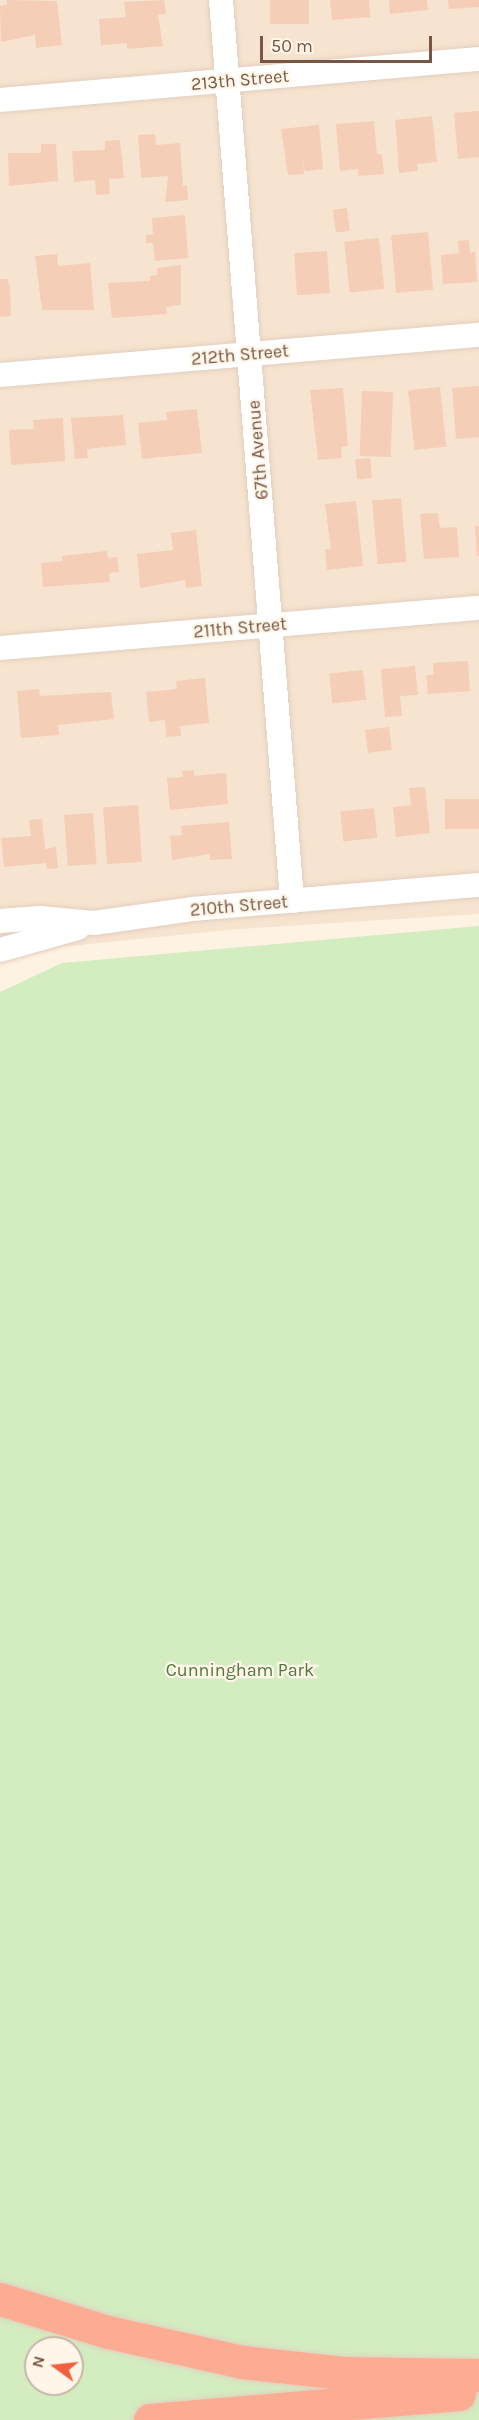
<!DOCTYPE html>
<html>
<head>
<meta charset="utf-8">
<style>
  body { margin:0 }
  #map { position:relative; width:479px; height:2420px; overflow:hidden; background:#fef2e2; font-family:Karla,sans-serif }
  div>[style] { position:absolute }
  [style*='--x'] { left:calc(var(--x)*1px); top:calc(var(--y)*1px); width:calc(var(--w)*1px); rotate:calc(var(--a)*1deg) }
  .residential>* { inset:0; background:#f6e4d0 }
  .green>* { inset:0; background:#d3ecc0 }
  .building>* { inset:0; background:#f5ceb8; transform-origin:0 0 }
  .roads { filter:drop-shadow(0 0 2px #e3cebd) drop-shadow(0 0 2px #e3cebd) }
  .street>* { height:24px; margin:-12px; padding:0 12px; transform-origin:12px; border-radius:12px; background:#fff }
  .highway>* { height:33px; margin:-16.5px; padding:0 16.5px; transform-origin:16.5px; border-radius:16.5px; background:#fdac94 }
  span { translate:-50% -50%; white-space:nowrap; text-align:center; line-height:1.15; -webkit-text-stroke:4.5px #fff6ea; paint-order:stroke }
  .street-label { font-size:18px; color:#785646 }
  .park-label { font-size:18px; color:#4f793b }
  .north { position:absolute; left:24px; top:2336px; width:60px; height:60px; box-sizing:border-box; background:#fff6ea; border:2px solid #c9b6a8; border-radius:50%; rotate:285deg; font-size:16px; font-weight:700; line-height:24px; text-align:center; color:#785646 }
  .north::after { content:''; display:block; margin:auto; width:21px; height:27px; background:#f1603e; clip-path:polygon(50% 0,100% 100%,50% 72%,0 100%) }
  .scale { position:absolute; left:260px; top:36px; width:172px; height:27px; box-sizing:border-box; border:3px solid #785646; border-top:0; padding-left:8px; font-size:18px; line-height:21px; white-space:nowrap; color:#785646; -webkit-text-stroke:4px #fff6ea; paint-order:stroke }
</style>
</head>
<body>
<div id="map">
  <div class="residential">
    <i style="clip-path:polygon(0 0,479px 0,479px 914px,239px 929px,0 953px)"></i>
  </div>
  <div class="green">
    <i style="clip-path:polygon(evenodd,479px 926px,479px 2420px,0 2420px,0 992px,62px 963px,479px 926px,36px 2348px,72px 2348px,72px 2384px,36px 2384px,36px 2348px)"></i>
  </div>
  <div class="building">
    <i style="clip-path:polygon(7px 0,57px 1px,62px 45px,36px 48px,35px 35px,1px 42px,0 6px,7px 5px)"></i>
    <i style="clip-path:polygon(164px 0,166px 14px,158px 15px,163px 46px,127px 49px,127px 43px,101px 45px,99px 19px,126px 17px,124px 2px)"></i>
    <i style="left:270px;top:0;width:39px;height:24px"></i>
    <i style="clip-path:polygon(330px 0,369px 0,370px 17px,332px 20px)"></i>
    <i style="clip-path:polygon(389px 0,427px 0,428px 10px,390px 14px)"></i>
    <i style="clip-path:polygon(448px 0,479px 0,479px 7px,449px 9px)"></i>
    <i style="clip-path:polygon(479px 111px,479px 157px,458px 159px,454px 113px)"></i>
    <i style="clip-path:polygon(432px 116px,437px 162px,417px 164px,418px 171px,399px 173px,395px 120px)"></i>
    <i style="clip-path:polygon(374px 121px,377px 154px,382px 154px,384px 174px,359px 176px,358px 169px,340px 171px,336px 124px)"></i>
    <i style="clip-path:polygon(319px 125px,323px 169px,305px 171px,303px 160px,304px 174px,288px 175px,281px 129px)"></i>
    <i style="clip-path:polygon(155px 134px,156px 145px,180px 143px,183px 186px,187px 186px,188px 200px,165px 202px,168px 176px,141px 178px,138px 135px)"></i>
    <i style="clip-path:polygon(120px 140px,124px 178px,109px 179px,110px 194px,96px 195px,95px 180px,74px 182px,72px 151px,105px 150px,105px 141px)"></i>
    <i style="clip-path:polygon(41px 144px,56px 144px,58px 181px,9px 186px,8px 153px,41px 153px)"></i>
    <i style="left:347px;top:208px;width:23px;height:14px;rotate:83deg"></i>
    <i style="clip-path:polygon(185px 215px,188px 258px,155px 261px,153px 243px,146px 243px,146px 235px,153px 234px,152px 218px)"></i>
    <i style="left:428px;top:232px;width:58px;height:37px;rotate:85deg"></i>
    <i style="left:379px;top:238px;width:51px;height:35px;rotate:84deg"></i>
    <i style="clip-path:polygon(469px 240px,470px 253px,475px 252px,477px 282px,443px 284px,441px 255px,459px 253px,458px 241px)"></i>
    <i style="left:327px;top:251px;width:42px;height:33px;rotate:86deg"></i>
    <i style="clip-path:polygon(57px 254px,58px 266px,90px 263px,94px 310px,42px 310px,35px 256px)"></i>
    <i style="clip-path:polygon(181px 265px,181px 305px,166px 307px,167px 314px,112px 318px,108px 283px,150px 281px,150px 276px,157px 275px,157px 268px)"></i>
    <i style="clip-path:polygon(0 279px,7px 279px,10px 287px,11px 316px,0 317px)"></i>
    <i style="clip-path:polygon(479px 386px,479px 437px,456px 439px,452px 388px)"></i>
    <i style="left:440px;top:387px;width:60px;height:32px;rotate:84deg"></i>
    <i style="clip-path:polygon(343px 388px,348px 446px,341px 447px,342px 458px,318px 460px,310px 390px)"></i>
    <i style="left:362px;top:391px;width:31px;height:65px;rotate:2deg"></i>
    <i style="clip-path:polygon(197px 409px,202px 453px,142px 459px,138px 423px,167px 420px,166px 412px)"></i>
    <i style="clip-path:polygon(123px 415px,126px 445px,87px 449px,88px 458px,75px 459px,71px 418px)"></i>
    <i style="clip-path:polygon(63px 418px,65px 461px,11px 465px,9px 430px,34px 429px,33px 420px)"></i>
    <i style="left:370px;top:458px;width:20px;height:15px;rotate:84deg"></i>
    <i style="left:401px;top:498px;width:64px;height:29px;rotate:85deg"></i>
    <i style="clip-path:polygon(356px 501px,363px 566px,327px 570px,325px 549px,331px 549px,325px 504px)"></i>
    <i style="clip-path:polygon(438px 513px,440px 528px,457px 527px,459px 557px,424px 559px,420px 514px)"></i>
    <i style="clip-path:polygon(475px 526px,479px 526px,479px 556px,477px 556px)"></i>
    <i style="clip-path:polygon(196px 530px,202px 586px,186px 588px,185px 580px,140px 588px,137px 554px,173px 550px,171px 533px)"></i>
    <i style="clip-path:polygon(107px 551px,108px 558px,117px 557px,119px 572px,109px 573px,110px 582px,43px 587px,41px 563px,62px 561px,62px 556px)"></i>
    <i style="clip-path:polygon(468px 661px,470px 691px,428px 694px,426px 675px,434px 675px,433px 663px)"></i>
    <i style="clip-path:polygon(415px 666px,418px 695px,400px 696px,402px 716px,385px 717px,381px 669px)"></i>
    <i style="left:363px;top:670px;width:30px;height:34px;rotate:84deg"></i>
    <i style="clip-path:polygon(205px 678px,209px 723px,180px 726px,181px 736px,166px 737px,165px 720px,149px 722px,146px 692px,177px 689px,176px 681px)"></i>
    <i style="clip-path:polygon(39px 689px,40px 696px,111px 692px,114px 719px,58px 725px,59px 735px,21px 738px,17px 691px)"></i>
    <i style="left:389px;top:727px;width:23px;height:24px;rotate:83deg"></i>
    <i style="clip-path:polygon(194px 770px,194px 776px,226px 773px,228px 804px,170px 810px,167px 778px,183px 777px,182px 771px)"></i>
    <i style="clip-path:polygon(425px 787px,430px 833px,396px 837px,393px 807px,411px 805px,409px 788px)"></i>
    <i style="left:479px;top:799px;width:30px;height:34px;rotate:90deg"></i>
    <i style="left:138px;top:805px;width:57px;height:35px;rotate:86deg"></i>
    <i style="left:374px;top:808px;width:30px;height:34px;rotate:84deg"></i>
    <i style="left:93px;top:813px;width:51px;height:29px;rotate:86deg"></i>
    <i style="clip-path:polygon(42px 819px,45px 849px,56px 847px,58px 868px,47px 869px,46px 863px,4px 867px,1px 838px,31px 836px,29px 820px)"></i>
    <i style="clip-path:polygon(229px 822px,232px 859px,210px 860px,210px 854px,172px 860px,170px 836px,182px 835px,181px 826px)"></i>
  </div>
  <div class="roads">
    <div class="street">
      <i style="--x:221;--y:0;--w:904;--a:85.49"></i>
      <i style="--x:0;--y:100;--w:481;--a:-4.9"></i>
      <i style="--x:0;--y:375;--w:481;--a:-4.8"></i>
      <i style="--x:0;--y:648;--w:481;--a:-4.8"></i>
      <i style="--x:0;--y:921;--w:40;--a:-4.3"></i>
      <i style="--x:40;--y:918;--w:54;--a:5.3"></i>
      <i style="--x:94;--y:923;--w:99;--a:-8.1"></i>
      <i style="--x:192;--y:909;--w:288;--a:-4.8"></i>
      <i style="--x:0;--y:950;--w:81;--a:-15.8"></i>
    </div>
    <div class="highway">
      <i style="--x:0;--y:2299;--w:113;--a:17"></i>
      <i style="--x:108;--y:2332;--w:137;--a:12.6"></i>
      <i style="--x:242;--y:2362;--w:102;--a:6.2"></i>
      <i style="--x:343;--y:2373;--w:136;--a:0.8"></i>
      <i style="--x:150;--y:2420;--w:310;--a:-4.8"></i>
    </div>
  </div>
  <div class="street-label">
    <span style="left:240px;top:80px;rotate:-5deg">213th Street</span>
    <span style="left:240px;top:355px;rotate:-5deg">212th Street</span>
    <span style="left:258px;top:450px;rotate:-95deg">67th Avenue</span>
    <span style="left:240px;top:628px;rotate:-5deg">211th Street</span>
    <span style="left:239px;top:906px;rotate:-5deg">210th Street</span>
  </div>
  <div class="park-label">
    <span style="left:240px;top:1670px">Cunningham Park</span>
  </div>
  <div class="north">N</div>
  <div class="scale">50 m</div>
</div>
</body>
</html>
